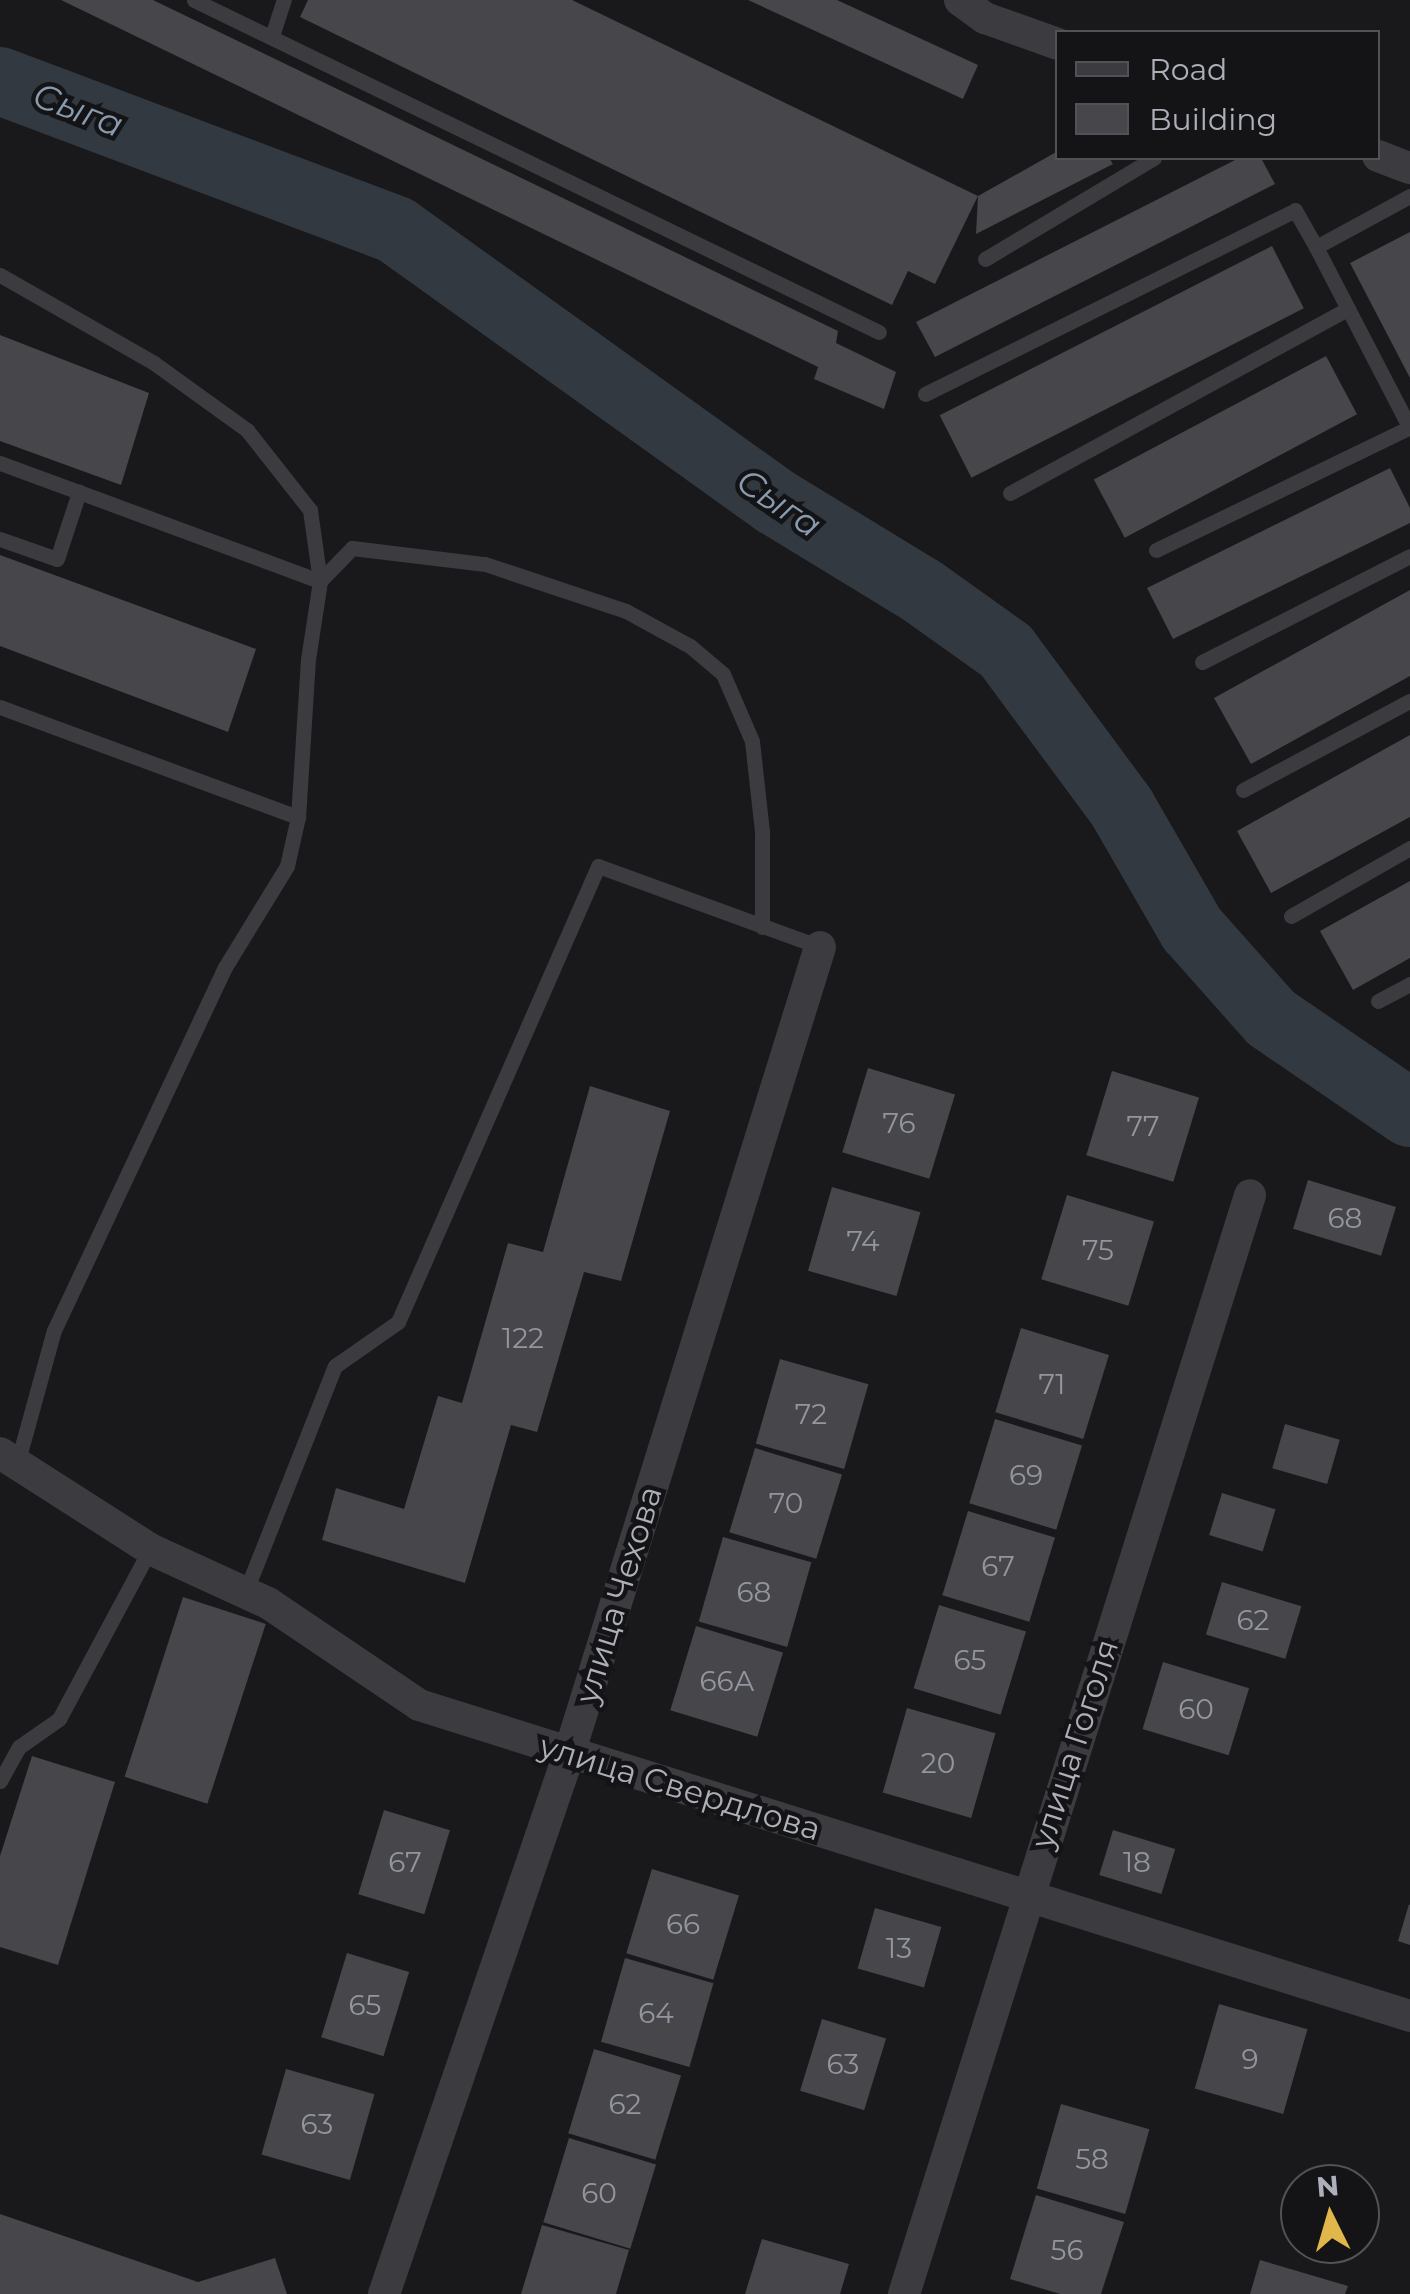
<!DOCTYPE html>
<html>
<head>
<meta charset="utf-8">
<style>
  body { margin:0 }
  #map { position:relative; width:1410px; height:2294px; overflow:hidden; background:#19191b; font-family:Montserrat,sans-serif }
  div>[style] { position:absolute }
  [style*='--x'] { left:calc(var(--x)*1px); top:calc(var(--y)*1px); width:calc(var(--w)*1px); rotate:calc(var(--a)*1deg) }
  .river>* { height:68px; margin:-34px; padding:0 34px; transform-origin:34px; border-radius:34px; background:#323940 }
  .building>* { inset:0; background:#46464b; transform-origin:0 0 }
  .service>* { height:15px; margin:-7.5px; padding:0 7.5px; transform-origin:7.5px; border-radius:7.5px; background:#3b3b40 }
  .minor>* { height:32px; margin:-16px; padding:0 16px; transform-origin:16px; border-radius:16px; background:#3b3b40 }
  span { translate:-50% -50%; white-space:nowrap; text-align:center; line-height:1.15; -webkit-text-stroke:9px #141416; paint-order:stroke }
  .number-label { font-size:28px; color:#93969e }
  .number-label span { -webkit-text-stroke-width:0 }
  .street-label { font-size:32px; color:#adb0b9 }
  .water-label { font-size:35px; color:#889bb0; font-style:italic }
  .legend { position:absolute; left:1055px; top:30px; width:325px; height:130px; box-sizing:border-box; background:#141416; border:2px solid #515257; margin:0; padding:12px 18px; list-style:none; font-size:30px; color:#adb0b9 }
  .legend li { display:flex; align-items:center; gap:20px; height:50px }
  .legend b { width:50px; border:2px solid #515257 }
  .north { position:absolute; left:1280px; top:2164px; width:100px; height:100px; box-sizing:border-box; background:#141416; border:2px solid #515257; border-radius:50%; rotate:355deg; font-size:28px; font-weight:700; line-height:40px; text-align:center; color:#adb0b9 }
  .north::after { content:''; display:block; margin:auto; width:35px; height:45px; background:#e1b64b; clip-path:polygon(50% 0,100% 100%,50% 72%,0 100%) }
</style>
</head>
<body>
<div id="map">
  <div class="river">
    <i style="--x:0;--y:81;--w:423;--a:20.6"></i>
    <i style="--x:396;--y:230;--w:467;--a:35.6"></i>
    <i style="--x:776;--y:502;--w:171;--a:31.4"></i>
    <i style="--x:922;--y:591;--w:103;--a:35.5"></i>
    <i style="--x:1006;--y:651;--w:195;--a:53.5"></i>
    <i style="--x:1122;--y:808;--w:140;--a:60"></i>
    <i style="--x:1192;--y:929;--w:119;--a:48.4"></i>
    <i style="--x:1271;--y:1018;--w:168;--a:34.4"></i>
  </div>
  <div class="building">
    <i style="clip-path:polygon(61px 0,153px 0,838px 331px,836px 343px,896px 372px,884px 409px,814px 379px,818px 367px)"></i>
    <i style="clip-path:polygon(308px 0,572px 0,978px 196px,1058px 151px,1058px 158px,1109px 158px,1113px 164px,976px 234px,978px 196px,935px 284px,908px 271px,892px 305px,300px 17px)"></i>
    <i style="clip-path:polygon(748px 0,837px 0,978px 65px,963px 99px)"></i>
    <i style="clip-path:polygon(1239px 158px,1261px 158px,1275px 184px,935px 357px,916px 322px)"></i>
    <i style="clip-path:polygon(1410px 232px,1410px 378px,1350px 263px)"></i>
    <i style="left:1272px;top:246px;width:70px;height:373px;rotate:63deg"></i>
    <i style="clip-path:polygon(0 335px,149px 393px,121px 485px,0 441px)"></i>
    <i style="left:1326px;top:356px;width:66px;height:263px;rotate:62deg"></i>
    <i style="clip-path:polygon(1390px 468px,1410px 508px,1410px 523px,1173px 639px,1147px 588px)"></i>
    <i style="clip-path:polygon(0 555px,256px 649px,228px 732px,0 646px)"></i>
    <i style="clip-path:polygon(1410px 590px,1410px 676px,1251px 764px,1214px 698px)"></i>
    <i style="clip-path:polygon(1410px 735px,1410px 817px,1271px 893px,1237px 831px)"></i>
    <i style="clip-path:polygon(1410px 881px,1410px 958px,1353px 990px,1320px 931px)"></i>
    <i style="left:868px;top:1068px;width:91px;height:88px;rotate:17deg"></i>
    <i style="left:1112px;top:1071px;width:91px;height:88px;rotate:17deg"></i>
    <i style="clip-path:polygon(590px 1086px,670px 1111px,621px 1281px,584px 1272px,537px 1432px,511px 1425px,465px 1583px,322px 1540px,336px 1488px,404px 1509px,438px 1396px,462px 1403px,508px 1243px,543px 1252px)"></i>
    <i style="left:1308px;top:1180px;width:92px;height:51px;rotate:17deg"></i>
    <i style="left:832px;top:1187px;width:92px;height:87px;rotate:16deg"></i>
    <i style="left:1067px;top:1195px;width:91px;height:88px;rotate:17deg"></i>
    <i style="left:1021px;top:1328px;width:92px;height:88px;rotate:17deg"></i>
    <i style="left:780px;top:1359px;width:92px;height:88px;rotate:16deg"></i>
    <i style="left:995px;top:1419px;width:91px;height:88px;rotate:17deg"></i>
    <i style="left:1285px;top:1424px;width:57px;height:46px;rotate:16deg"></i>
    <i style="left:755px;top:1448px;width:91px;height:88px;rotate:17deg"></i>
    <i style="left:1222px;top:1493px;width:56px;height:44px;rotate:17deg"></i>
    <i style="left:968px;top:1511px;width:91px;height:88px;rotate:17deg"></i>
    <i style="left:723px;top:1537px;width:92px;height:88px;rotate:16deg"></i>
    <i style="left:1222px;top:1582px;width:83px;height:55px;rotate:17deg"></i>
    <i style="left:183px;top:1597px;width:87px;height:189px;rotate:18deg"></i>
    <i style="left:939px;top:1605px;width:91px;height:87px;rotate:17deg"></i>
    <i style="left:696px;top:1626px;width:91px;height:88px;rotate:17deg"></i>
    <i style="left:1163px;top:1662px;width:90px;height:70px;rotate:17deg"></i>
    <i style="left:907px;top:1708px;width:92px;height:88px;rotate:16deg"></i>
    <i style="clip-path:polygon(32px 1756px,115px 1782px,58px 1965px,0 1947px,0 1856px)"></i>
    <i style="left:384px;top:1810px;width:69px;height:88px;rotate:17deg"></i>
    <i style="left:1113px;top:1830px;width:65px;height:47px;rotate:17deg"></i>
    <i style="left:652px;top:1869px;width:91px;height:88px;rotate:17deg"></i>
    <i style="clip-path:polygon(1409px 1904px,1410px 1905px,1410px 1945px,1398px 1941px)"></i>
    <i style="left:875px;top:1908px;width:69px;height:63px;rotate:16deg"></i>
    <i style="left:347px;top:1953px;width:65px;height:88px;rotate:17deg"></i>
    <i style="left:625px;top:1958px;width:92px;height:87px;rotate:16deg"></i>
    <i style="left:1219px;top:2004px;width:92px;height:88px;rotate:16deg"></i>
    <i style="left:822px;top:2019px;width:67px;height:75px;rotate:17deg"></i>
    <i style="left:594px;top:2049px;width:91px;height:88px;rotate:17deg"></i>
    <i style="left:286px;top:2069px;width:92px;height:89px;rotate:16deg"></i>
    <i style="left:1061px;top:2104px;width:92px;height:88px;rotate:16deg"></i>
    <i style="left:569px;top:2138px;width:91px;height:88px;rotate:17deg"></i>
    <i style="clip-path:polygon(1036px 2195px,1124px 2222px,1101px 2294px,1060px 2294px,1010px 2279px)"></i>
    <i style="clip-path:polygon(0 2214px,198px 2282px,275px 2258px,287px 2294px,0 2294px)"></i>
    <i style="clip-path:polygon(542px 2225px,629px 2250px,616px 2294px,521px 2294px)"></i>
    <i style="clip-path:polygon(762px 2239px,849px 2264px,840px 2294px,745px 2294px)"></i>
    <i style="clip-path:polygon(1260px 2260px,1348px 2286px,1345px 2294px,1250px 2294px)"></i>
  </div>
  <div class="service">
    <i style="--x:194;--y:0;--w:761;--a:25.86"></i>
    <i style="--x:272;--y:36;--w:38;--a:-72"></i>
    <i style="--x:1316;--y:247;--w:204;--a:62.6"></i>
    <i style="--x:985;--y:259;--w:197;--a:-30.9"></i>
    <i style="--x:0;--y:275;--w:177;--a:29.7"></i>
    <i style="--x:154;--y:363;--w:115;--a:35.8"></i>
    <i style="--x:247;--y:430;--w:102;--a:51.8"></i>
    <i style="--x:310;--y:510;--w:72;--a:82"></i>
    <i style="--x:320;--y:581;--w:79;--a:98.7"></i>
    <i style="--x:308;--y:659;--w:158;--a:93.6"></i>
    <i style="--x:298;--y:817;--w:50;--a:102.7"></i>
    <i style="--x:287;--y:866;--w:119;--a:121.5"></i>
    <i style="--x:225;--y:967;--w:401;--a:115.2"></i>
    <i style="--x:54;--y:1330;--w:136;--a:105.4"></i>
    <i style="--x:925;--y:394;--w:413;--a:-26.4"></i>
    <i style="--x:1295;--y:210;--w:43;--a:60.4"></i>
    <i style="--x:1316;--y:247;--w:107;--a:-28.5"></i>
    <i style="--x:0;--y:463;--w:84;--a:20.2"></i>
    <i style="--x:1010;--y:493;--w:385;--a:-28.6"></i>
    <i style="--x:0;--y:539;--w:60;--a:19.3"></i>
    <i style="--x:57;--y:559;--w:71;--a:-71.8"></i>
    <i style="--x:79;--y:492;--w:257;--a:20.3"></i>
    <i style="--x:320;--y:581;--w:46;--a:-45.9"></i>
    <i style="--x:352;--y:548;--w:134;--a:6.9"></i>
    <i style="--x:485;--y:564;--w:149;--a:18.4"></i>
    <i style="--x:626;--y:611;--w:73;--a:28.7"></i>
    <i style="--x:690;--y:646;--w:43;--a:40.3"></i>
    <i style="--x:723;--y:674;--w:73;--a:66.6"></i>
    <i style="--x:752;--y:741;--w:92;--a:83.7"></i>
    <i style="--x:762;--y:832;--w:95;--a:90"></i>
    <i style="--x:1156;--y:550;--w:282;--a:-25.8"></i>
    <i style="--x:1202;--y:662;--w:233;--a:-27"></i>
    <i style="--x:0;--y:707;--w:318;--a:20.3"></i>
    <i style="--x:1243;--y:790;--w:189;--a:-28.1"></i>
    <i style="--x:1291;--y:916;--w:137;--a:-29.7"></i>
    <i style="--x:1378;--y:1001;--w:36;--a:-28"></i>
    <i style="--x:245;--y:1593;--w:244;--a:-68.4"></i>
    <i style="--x:335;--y:1366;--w:77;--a:-34.9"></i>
    <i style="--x:398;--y:1322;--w:498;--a:-66.3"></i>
    <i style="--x:598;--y:866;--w:236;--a:20"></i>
    <i style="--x:0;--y:1781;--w:39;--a:-61"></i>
    <i style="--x:19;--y:1747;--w:49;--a:-35"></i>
    <i style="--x:59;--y:1719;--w:193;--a:-61.8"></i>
  </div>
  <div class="minor">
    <i style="--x:960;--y:0;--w:31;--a:36"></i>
    <i style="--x:985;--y:18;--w:77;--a:19.6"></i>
    <i style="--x:1378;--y:156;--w:34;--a:21"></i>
    <i style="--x:0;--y:1453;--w:178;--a:32.6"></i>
    <i style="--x:150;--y:1549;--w:130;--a:24.6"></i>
    <i style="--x:268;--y:1603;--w:182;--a:34"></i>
    <i style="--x:419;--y:1705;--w:1039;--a:17.42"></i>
    <i style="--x:384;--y:2294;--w:571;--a:-71.09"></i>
    <i style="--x:569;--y:1754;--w:845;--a:-72.72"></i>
    <i style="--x:904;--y:2294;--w:1152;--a:-72.52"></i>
  </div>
  <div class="number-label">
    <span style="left:899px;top:1123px">76</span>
    <span style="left:1143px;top:1126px">77</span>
    <span style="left:1345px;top:1218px">68</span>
    <span style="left:863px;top:1241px">74</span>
    <span style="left:1098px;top:1250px">75</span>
    <span style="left:523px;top:1338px">122</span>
    <span style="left:1052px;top:1384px">71</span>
    <span style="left:811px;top:1414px">72</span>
    <span style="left:1026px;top:1475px">69</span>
    <span style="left:786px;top:1503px">70</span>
    <span style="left:998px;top:1566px">67</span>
    <span style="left:754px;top:1592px">68</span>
    <span style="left:1253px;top:1620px">62</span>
    <span style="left:970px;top:1660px">65</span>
    <span style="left:727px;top:1681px">66А</span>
    <span style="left:1196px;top:1709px">60</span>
    <span style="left:938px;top:1763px">20</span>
    <span style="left:405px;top:1862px">67</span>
    <span style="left:1137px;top:1862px">18</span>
    <span style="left:683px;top:1924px">66</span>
    <span style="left:899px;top:1948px">13</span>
    <span style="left:365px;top:2005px">65</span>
    <span style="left:656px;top:2013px">64</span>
    <span style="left:1250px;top:2059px">9</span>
    <span style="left:843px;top:2064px">63</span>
    <span style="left:625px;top:2104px">62</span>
    <span style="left:317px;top:2124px">63</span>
    <span style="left:1092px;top:2159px">58</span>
    <span style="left:599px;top:2193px">60</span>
    <span style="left:1067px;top:2250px">56</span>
  </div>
  <div class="street-label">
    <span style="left:619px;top:1595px;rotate:-73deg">улица Чехова</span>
    <span style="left:1075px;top:1744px;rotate:-72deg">улица Гоголя</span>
    <span style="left:680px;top:1788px;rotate:17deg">улица Свердлова</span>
  </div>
  <div class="water-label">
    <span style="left:78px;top:110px;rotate:21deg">Сыга</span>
    <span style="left:779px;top:503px;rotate:34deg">Сыга</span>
  </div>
  <ul class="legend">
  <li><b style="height:12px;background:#3b3b40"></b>Road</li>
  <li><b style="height:28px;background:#46464b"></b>Building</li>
  </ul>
  <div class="north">N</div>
</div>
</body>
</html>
